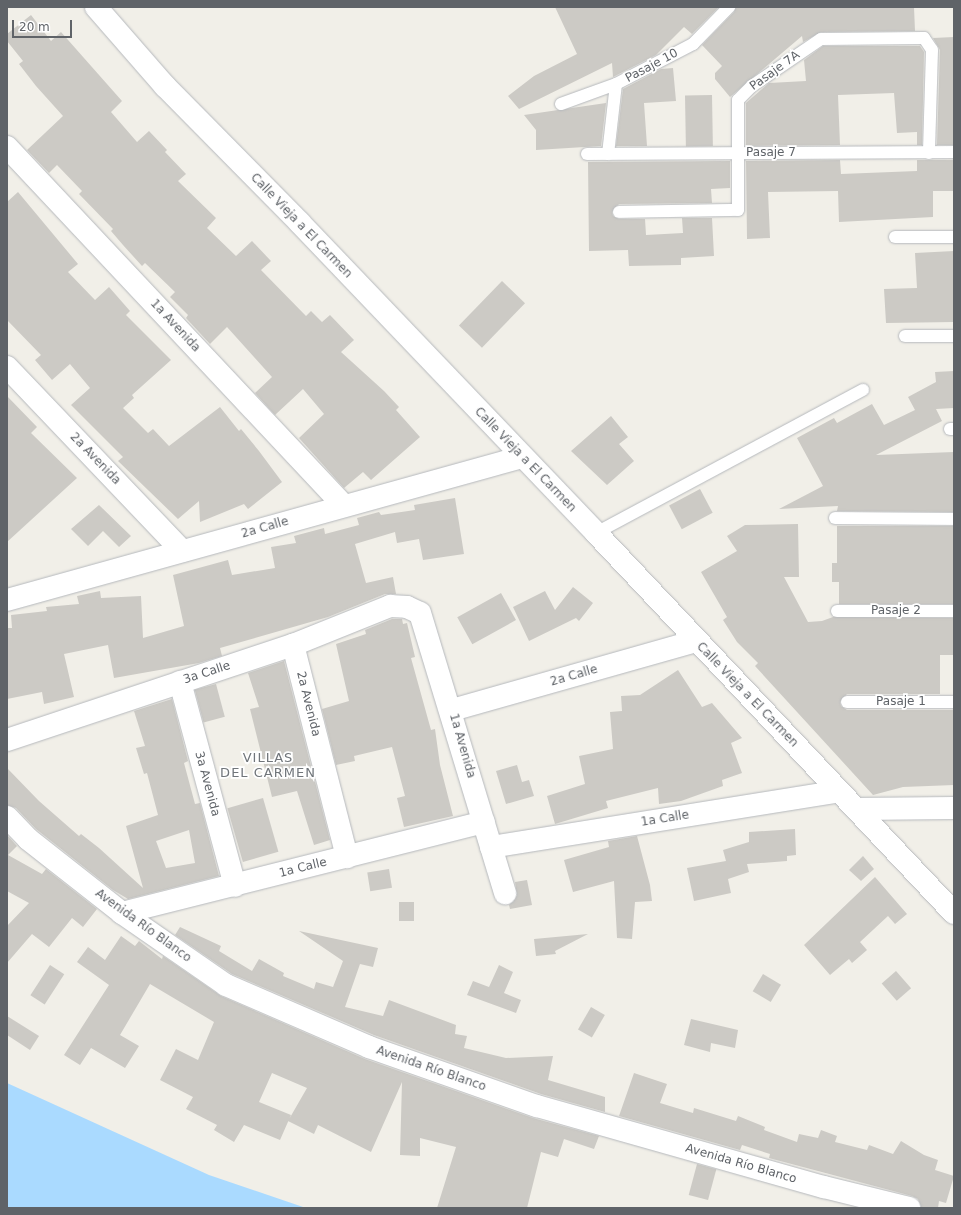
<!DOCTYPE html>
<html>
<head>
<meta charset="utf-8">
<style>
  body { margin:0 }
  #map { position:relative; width:961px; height:1215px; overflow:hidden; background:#f1efe8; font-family:"DejaVu Sans",sans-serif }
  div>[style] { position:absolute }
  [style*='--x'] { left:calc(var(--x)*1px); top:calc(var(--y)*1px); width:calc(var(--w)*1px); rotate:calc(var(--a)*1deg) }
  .water>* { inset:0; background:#aadaff }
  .building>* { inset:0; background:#cccac5; transform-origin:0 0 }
  .roads { filter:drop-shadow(0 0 1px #b5b8bc) drop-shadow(0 0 1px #b5b8bc) }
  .lane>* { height:12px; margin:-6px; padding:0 6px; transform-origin:6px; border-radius:6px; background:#fff }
  .street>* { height:22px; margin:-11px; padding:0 11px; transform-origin:11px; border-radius:11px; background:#fff }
  .secondary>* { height:22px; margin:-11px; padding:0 11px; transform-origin:11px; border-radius:11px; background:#fff }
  span { translate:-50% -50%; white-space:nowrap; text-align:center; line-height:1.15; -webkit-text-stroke:3.5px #fff; paint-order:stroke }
  .street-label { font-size:12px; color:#5f6368 }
  .neighbourhood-label { font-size:13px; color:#70757a; letter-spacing:1px }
  .frame { position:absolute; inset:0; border:8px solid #5f6368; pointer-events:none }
  .scale { position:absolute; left:12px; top:20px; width:60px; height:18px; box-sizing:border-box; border:2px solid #5f6368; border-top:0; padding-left:5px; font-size:12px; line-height:14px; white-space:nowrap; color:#5f6368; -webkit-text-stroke:3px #fff; paint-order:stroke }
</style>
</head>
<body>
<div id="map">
  <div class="water">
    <i style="clip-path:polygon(7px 1083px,209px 1175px,306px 1208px,7px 1208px)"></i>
  </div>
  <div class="building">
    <i style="clip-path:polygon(555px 7px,719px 7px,692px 34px,684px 27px,656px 55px,613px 77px,612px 63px,519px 109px,508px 96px,534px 76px,577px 54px)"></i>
    <i style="clip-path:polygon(736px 7px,914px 7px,915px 31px,821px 32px,803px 42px,802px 36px,730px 97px,715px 79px,715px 73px,722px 66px,702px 45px,734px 12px)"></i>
    <i style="clip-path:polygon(31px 15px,51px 41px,61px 32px,122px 101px,111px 112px,137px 142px,149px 131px,167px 150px,165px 152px,186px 174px,178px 181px,216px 218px,207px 228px,236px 256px,252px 241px,271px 261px,261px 270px,306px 316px,311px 311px,322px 322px,330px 315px,354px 340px,341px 352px,384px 391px,399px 407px,396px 410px,420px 437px,371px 480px,363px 472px,344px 488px,299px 438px,324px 414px,303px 389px,275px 415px,255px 393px,272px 377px,227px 327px,210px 344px,186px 318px,188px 315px,170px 297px,175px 292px,145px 263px,142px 266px,123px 245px,111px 231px,113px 229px,79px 194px,82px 191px,57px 165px,49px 173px,27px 150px,63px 116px,36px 86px,19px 64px,23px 61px,7px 41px,7px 34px)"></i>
    <i style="clip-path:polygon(954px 37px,954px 145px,937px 145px,940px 50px,933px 38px)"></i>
    <i style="clip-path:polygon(823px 46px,920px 46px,924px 52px,922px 145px,917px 145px,917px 132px,897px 133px,894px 93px,838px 95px,840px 145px,746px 146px,746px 103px,769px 83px,806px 81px,804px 60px)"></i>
    <i style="clip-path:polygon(673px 68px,676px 101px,644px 103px,647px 146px,616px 146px,623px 89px,661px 69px)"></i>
    <i style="left:712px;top:95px;width:51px;height:27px;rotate:89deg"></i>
    <i style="clip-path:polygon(606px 103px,601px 146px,536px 150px,536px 130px,524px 115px)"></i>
    <i style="clip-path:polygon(840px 160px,841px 174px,917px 171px,917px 160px,954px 160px,954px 191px,933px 191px,933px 217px,839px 222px,838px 191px,768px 192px,770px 238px,747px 239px,746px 161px)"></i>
    <i style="clip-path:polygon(730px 161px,730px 188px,711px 189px,712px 203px,619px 204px,612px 212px,613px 216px,619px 219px,645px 219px,646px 235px,683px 233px,682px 218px,712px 218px,714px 256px,681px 258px,681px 265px,629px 266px,628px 250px,589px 251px,588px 162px)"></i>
    <i style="clip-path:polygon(18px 192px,78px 264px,68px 272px,95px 300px,109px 287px,130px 311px,126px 315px,171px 360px,132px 395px,134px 398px,123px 408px,148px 433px,153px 429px,169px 446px,220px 407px,239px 431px,241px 429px,259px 451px,282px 482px,248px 509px,244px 504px,200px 522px,199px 501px,178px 519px,118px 461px,123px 457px,71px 405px,90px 388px,70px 364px,52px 380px,35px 360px,41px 355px,7px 320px,7px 202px)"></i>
    <i style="clip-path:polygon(954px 251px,954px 322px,886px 323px,884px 289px,917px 288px,915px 253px)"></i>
    <i style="left:502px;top:281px;width:32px;height:62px;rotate:44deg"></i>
    <i style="clip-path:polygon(954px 371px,954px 408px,936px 409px,942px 421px,876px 455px,954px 452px,954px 512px,837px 511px,838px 506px,779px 509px,823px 486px,797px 438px,834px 418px,837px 423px,872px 404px,884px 425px,915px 410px,908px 397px,936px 382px,935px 372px)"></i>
    <i style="clip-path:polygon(7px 396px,37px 427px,31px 433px,77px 478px,7px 542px)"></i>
    <i style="clip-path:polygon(611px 416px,628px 437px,619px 444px,634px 461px,607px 485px,571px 451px)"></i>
    <i style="left:700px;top:489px;width:27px;height:35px;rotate:62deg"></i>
    <i style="clip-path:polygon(455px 498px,464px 554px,423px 560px,419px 539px,397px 543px,395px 532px,355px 544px,366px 583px,393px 577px,396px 594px,385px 594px,328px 617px,220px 648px,222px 656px,199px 663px,114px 678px,108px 645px,64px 654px,74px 697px,44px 704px,42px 692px,7px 699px,7px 628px,12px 628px,11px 615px,47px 611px,46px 607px,79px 604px,77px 596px,100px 591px,101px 598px,141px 596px,143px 638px,184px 626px,173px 575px,228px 560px,232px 575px,275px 568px,271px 547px,296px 543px,294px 536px,324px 528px,325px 534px,359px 525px,357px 518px,379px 512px,381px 515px,415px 510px,414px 505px)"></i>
    <i style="clip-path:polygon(99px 505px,131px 536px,119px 547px,103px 531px,88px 546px,71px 529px)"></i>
    <i style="clip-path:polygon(798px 524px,799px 577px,784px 577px,808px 622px,822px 621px,833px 617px,954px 618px,954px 655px,940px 655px,940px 694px,847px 694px,840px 702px,841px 706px,847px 710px,954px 710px,954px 785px,903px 787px,873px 795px,755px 666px,758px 663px,737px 642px,723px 620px,727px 617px,701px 572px,737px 551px,727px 536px,745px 525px)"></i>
    <i style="clip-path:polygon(837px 526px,954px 526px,954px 604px,839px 604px,839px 582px,832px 582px,832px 563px,837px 563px)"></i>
    <i style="clip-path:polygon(573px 587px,593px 603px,579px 621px,576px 618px,529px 641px,513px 607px,545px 591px,555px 610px)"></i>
    <i style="left:501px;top:593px;width:31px;height:50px;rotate:61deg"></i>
    <i style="clip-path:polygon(392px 619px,402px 619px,403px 624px,407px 623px,415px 657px,411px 658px,431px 730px,435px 729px,440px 765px,453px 816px,404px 827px,397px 798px,405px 796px,392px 747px,354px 756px,355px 761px,336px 765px,322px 709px,349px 701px,336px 644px,366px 634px,365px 630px)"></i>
    <i style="clip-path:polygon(284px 661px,330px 840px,314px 845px,297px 791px,272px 797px,250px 709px,259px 707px,248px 673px)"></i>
    <i style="clip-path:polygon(678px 670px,702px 707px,712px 703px,742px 738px,731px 743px,742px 773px,722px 780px,723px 786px,681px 801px,659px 804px,658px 788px,606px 801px,608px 808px,555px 824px,547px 796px,585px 784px,579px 756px,613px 749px,610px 712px,622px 711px,621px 696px,640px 695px)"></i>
    <i style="left:216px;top:684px;width:34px;height:22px;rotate:75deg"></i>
    <i style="clip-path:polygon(evenodd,172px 699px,188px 761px,184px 763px,195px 804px,200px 803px,219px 876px,128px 899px,113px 890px,36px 829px,16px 808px,7px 805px,7px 768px,39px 801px,79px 836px,81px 834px,99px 848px,143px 888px,126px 826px,158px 815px,147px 773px,144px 774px,136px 748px,145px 746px,134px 711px,172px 699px,189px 830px,195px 863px,166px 868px,156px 841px,189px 830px)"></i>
    <i style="clip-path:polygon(517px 765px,522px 782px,529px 780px,534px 796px,506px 804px,496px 771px)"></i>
    <i style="left:263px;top:798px;width:56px;height:37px;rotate:74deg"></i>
    <i style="clip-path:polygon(795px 829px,796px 855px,787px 856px,787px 861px,747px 864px,749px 872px,728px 879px,731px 893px,694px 901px,687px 868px,726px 861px,723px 850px,749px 842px,749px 832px)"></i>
    <i style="clip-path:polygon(7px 835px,17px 846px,8px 855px,42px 874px,46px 869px,97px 909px,83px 927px,72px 918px,49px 947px,32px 934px,7px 963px,7px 926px,29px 903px,7px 891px)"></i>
    <i style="clip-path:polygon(637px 836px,650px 885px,652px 901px,635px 902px,632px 939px,617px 938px,614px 881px,573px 892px,564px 860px,609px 847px,608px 841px)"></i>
    <i style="clip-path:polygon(863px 856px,874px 869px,861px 881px,849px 870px)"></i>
    <i style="left:389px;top:869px;width:19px;height:22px;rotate:81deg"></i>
    <i style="clip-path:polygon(875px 877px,907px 914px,895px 924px,888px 916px,860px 942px,867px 950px,852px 963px,849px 959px,830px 975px,804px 945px)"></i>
    <i style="clip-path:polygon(527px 880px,532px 905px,510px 909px,509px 905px,517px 895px,515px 882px)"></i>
    <i style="left:399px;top:902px;width:15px;height:19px"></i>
    <i style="clip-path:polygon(180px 927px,221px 946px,219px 951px,252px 971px,259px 959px,284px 973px,283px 976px,314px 989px,316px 982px,333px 987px,343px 961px,299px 931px,378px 948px,373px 967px,360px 964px,345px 1007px,383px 1016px,389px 1000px,456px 1025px,455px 1034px,467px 1036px,464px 1048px,506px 1058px,553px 1056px,548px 1080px,605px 1097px,605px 1112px,541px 1094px,374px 1035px,232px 974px,175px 935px)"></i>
    <i style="clip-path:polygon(588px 934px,555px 951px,556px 954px,536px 956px,534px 939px)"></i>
    <i style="clip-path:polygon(121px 936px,135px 946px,139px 941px,162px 959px,163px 956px,221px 996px,365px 1059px,533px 1118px,599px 1136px,594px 1149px,564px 1139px,558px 1157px,541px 1152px,527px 1208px,437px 1208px,456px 1147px,420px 1138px,420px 1156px,400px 1155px,402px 1082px,371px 1152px,318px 1125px,314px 1134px,288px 1121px,307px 1088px,272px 1073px,259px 1102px,291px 1115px,280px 1140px,244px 1125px,234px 1142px,214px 1130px,217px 1125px,186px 1109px,193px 1097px,160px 1080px,176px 1049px,198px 1060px,214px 1022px,150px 984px,120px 1035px,139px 1046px,125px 1068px,91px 1048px,80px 1065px,64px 1055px,109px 985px,77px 962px,88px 947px,105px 960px)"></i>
    <i style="left:50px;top:965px;width:17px;height:36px;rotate:33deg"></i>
    <i style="clip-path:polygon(499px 965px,513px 972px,504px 993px,521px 1000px,516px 1013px,467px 995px,473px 981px,489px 987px)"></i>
    <i style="left:896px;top:971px;width:23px;height:19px;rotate:49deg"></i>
    <i style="left:763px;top:974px;width:21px;height:20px;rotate:31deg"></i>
    <i style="left:591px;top:1007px;width:16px;height:26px;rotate:30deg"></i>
    <i style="clip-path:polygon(7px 1016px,39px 1036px,30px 1050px,7px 1035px)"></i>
    <i style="clip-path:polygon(691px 1019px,738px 1030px,735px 1048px,711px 1043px,710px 1052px,684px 1045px)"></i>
    <i style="clip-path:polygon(634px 1073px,667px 1084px,660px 1103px,693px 1113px,694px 1108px,736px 1121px,738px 1116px,765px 1127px,764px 1130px,797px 1142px,799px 1134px,818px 1138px,821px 1130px,837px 1136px,835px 1142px,867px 1150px,869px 1145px,893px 1154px,901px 1141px,924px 1155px,938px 1160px,935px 1170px,954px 1176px,946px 1203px,939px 1201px,938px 1208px,921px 1208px,918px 1199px,912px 1196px,769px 1158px,770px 1154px,742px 1145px,740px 1150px,619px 1116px)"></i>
    <i style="left:697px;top:1164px;width:20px;height:32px;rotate:15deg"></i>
  </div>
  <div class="roads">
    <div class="lane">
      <i style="--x:561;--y:104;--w:59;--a:-20"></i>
      <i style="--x:616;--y:84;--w:87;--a:-27.5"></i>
      <i style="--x:693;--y:44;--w:52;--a:-45.8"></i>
      <i style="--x:587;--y:154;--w:367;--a:-0.3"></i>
      <i style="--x:608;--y:154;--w:70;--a:-83.5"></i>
      <i style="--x:619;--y:212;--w:119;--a:-1"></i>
      <i style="--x:738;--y:210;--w:110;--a:-90"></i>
      <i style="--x:738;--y:100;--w:20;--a:-45"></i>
      <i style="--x:752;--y:86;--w:83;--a:-34.3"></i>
      <i style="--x:821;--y:39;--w:103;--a:-0.6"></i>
      <i style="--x:924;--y:38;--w:14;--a:56"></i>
      <i style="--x:932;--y:50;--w:103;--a:91.7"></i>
      <i style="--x:895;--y:237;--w:59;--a:0"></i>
      <i style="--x:905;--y:336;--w:49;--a:0"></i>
      <i style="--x:950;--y:429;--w:4;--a:0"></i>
      <i style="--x:835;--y:518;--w:119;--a:0.5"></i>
      <i style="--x:596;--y:533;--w:303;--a:-28.2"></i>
      <i style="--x:837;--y:611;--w:117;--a:0"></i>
      <i style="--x:847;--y:702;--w:107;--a:0"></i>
    </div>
    <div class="street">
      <i style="--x:7;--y:147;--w:492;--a:46.8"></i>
      <i style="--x:7;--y:367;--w:254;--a:46.4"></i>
      <i style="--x:7;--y:600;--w:534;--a:-15.52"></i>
      <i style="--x:293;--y:645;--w:219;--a:75.7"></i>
      <i style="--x:180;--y:682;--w:211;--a:74.9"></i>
      <i style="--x:452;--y:710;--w:254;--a:-15.8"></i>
      <i style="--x:7;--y:740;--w:301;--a:-18.4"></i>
      <i style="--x:293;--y:645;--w:105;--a:-21.9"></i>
      <i style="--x:390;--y:606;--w:17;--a:3"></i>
      <i style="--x:407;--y:607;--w:14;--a:25"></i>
      <i style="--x:420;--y:613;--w:293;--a:73.1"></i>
      <i style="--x:856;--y:809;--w:98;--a:-0.6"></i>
      <i style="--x:7;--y:817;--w:30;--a:46"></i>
      <i style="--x:28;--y:839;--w:120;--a:38.2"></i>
      <i style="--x:122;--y:913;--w:126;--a:34.7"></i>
      <i style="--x:226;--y:985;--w:156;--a:23.4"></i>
      <i style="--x:369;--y:1047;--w:178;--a:19.4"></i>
      <i style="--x:537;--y:1106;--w:298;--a:15.8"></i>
      <i style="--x:824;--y:1187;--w:88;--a:13.9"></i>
      <i style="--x:491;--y:847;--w:352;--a:-9.1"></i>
      <i style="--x:122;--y:913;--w:373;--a:-14.1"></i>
    </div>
    <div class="secondary">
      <i style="--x:96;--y:7;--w:105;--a:48.9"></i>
      <i style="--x:165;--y:86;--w:192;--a:45.4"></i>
      <i style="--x:300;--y:223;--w:429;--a:46.3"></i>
      <i style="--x:596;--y:533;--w:522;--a:46.71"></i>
    </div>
  </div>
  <div class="street-label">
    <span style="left:652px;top:66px;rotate:-28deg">Pasaje 10</span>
    <span style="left:775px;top:71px;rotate:-36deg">Pasaje 7A</span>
    <span style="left:771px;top:153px">Pasaje 7</span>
    <span style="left:301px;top:226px;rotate:46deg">Calle Vieja a El Carmen</span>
    <span style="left:175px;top:326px;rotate:47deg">1a Avenida</span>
    <span style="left:95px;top:459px;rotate:46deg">2a Avenida</span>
    <span style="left:525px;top:460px;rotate:46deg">Calle Vieja a El Carmen</span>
    <span style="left:265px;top:528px;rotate:-16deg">2a Calle</span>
    <span style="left:896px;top:611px">Pasaje 2</span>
    <span style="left:207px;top:673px;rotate:-18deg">3a Calle</span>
    <span style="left:574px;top:676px;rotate:-16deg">2a Calle</span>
    <span style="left:747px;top:695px;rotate:46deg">Calle Vieja a El Carmen</span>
    <span style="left:901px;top:702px">Pasaje 1</span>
    <span style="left:308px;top:704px;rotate:76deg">2a Avenida</span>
    <span style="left:462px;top:746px;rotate:74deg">1a Avenida</span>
    <span style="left:207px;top:784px;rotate:75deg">3a Avenida</span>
    <span style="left:665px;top:819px;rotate:-9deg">1a Calle</span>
    <span style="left:303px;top:868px;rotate:-14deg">1a Calle</span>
    <span style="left:143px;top:926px;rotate:36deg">Avenida Río Blanco</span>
    <span style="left:431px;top:1069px;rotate:19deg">Avenida Río Blanco</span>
    <span style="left:741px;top:1164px;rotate:16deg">Avenida Río Blanco</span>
  </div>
  <div class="neighbourhood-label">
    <span style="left:268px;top:766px">VILLAS<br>DEL CARMEN</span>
  </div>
  <div class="frame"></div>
  <div class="scale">20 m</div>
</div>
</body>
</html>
